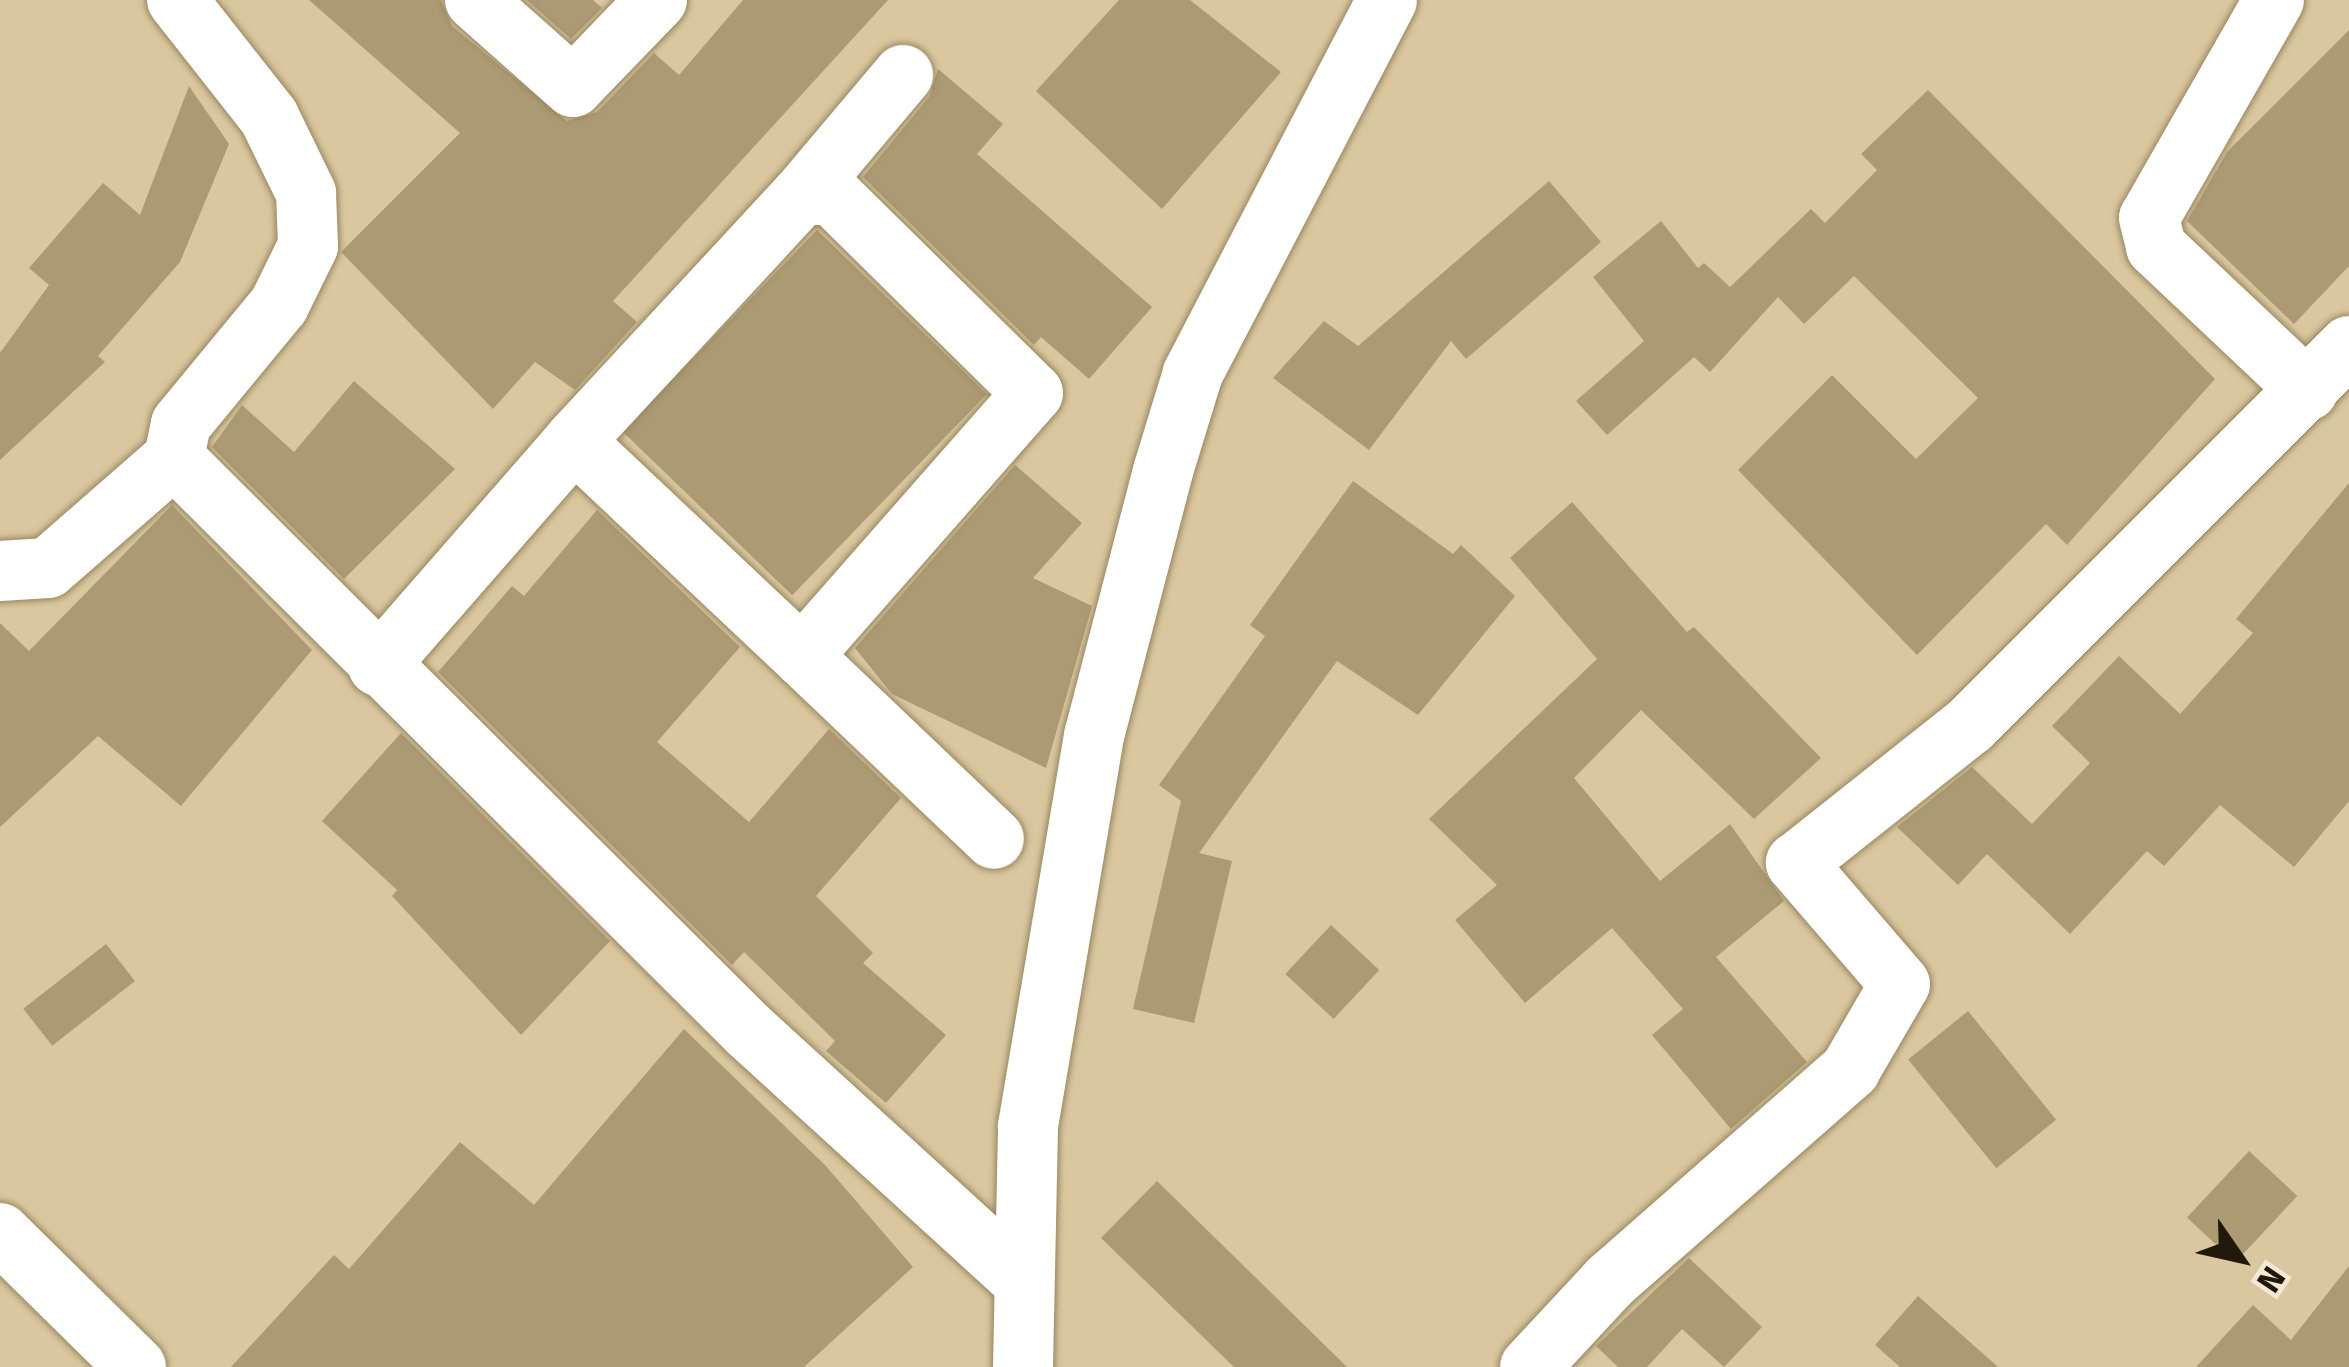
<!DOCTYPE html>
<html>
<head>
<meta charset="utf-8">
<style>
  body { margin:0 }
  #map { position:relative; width:2349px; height:1367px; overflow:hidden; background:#dac79f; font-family:"Fira Sans",sans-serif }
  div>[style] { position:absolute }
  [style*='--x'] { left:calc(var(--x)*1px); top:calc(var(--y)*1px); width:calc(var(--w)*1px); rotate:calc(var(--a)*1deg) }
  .building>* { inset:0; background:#ac9a73; transform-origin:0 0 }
  .roads { filter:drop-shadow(0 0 3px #988760) drop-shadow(0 0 3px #988760) }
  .minor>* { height:60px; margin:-30px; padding:0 30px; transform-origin:30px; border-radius:30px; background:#fff }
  span { translate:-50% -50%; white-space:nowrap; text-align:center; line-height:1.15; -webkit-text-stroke:9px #f3e9d5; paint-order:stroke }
  .north { position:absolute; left:2181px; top:1199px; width:120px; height:120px; -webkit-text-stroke:9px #f3e9d5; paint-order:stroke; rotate:124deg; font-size:33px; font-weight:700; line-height:48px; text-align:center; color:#20190a }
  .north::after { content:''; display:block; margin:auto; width:42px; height:54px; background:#20190a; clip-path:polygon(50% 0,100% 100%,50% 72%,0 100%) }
</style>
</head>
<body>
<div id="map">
  <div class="building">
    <i style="clip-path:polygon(309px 0,441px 0,452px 26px,567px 121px,597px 112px,654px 53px,679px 75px,743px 0,888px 0,613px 301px,637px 322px,575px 390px,535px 362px,493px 409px,341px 252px,460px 133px)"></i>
    <i style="clip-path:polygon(527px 0,593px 0,602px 8px,571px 39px)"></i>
    <i style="clip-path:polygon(1119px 0,1190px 0,1281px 72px,1162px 209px,1036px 91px)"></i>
    <i style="clip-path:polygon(2349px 30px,2349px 266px,2294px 324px,2187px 221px,2227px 152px)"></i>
    <i style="clip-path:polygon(938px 69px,1003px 124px,977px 154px,1152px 307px,1089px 379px,1041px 337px,1034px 345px,863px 177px,929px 97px)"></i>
    <i style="clip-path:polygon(189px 86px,229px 144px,180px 262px,98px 356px,105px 362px,0 460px,0 353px,49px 285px,29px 268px,103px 183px,140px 215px)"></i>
    <i style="clip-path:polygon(1928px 90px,2215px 379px,2067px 545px,2046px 524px,1917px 655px,1738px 470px,1832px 375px,1916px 459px,1978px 398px,1854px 276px,1804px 324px,1778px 297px,1710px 372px,1694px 357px,1607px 435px,1576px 401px,1644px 341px,1593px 277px,1661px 221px,1698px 268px,1704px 263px,1730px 287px,1811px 209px,1825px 223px,1877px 170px,1861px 154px)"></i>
    <i style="clip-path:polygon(1549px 181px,1601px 242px,1466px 359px,1451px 341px,1369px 450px,1273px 378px,1324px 321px,1358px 346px)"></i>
    <i style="left:817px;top:230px;width:236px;height:280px;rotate:44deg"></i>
    <i style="clip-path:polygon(354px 381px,455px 469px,344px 579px,212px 447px,242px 405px,294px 452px)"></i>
    <i style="clip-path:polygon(1015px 465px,1082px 523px,1033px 578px,1092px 606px,1046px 768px,892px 694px,855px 648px)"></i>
    <i style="clip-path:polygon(1353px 481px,1453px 554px,1461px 545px,1515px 596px,1418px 715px,1337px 661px,1199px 853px,1232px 861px,1194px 1023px,1133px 1009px,1181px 801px,1159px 785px,1265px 636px,1250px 625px)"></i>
    <i style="clip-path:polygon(2349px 483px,2349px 801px,2294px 867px,2220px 805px,2164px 866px,2147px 851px,2070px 934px,1987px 854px,1958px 885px,1897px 827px,1972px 767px,2032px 824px,2090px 763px,2052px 726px,2119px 656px,2180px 714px,2253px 633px,2236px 619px)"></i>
    <i style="clip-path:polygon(1572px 502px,1687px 632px,1694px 627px,1821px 758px,1754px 819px,1641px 710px,1574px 778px,1660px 881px,1730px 824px,1784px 901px,1716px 957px,1807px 1062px,1731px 1129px,1652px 1035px,1683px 1009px,1612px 928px,1525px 1003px,1455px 920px,1497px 885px,1429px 819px,1597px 659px,1510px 558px)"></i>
    <i style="clip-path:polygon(172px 505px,312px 650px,181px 806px,98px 736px,0 827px,0 623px,29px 651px)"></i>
    <i style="clip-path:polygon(597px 510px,740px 647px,657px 742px,749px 822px,829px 729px,901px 798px,816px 896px,873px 953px,863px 963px,946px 1035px,886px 1103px,826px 1051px,835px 1041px,744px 952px,732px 965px,438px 672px,512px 586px,524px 596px)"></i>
    <i style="clip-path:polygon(401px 733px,610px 941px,521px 1035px,392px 896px,397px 890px,322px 821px)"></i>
    <i style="left:1331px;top:925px;width:66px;height:67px;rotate:43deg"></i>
    <i style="left:106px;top:944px;width:47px;height:105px;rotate:52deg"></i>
    <i style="left:1968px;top:1011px;width:140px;height:77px;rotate:51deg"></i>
    <i style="clip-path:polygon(684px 1029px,825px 1165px,913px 1267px,804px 1367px,231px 1367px,334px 1255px,349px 1269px,460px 1142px,534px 1205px)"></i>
    <i style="left:2249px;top:1151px;width:66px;height:91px;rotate:43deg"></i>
    <i style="clip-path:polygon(1157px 1181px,1347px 1367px,1234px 1367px,1101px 1238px)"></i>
    <i style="clip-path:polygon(1689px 1258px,1762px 1327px,1724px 1367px,1682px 1329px,1647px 1367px,1618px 1367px,1596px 1346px)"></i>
    <i style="clip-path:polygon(2349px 1266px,2349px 1367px,2196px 1367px,2253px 1305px,2291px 1340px)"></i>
    <i style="clip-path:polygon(1918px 1296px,1998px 1367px,1900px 1367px,1875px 1345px)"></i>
  </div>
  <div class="roads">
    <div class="minor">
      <i style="--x:177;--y:0;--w:149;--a:51.8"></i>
      <i style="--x:269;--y:117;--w:85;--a:64"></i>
      <i style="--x:306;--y:193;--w:53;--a:87.8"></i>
      <i style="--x:308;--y:246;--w:66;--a:116.2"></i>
      <i style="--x:279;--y:305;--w:154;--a:129.5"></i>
      <i style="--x:181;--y:424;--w:35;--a:102"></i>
      <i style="--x:174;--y:458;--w:809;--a:44.9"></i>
      <i style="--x:747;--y:1029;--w:372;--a:42.4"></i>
      <i style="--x:475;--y:0;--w:131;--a:41.6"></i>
      <i style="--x:573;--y:87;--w:121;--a:-46"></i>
      <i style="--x:2274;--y:0;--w:251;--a:119.8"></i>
      <i style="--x:2149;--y:218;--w:30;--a:76"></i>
      <i style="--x:2156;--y:247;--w:209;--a:43.3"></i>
      <i style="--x:802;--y:195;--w:157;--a:-49.9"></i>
      <i style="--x:0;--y:571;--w:48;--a:-3.6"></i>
      <i style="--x:48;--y:568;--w:167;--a:-41.1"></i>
      <i style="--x:802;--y:656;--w:265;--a:43.6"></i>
      <i style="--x:378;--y:666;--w:298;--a:-48.9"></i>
      <i style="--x:574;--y:441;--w:335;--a:-47.2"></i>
      <i style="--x:802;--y:195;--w:30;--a:0"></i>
      <i style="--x:832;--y:195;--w:282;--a:44.6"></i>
      <i style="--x:1033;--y:393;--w:350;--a:131.3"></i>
      <i style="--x:802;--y:656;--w:313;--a:-136.7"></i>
      <i style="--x:0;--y:1233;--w:191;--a:44.6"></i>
      <i style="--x:1023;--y:1367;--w:241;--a:-88.8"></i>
      <i style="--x:1028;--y:1126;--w:396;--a:-80.4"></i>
      <i style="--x:1094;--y:736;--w:274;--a:-75.4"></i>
      <i style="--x:1163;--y:471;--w:102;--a:-73"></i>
      <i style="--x:1193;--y:373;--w:420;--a:-62.5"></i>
      <i style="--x:1530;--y:1367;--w:117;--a:-47.1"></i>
      <i style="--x:1610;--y:1281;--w:320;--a:-41.3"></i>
      <i style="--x:1850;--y:1070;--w:99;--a:-59.8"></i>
      <i style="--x:1900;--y:984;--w:160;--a:-130.7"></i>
      <i style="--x:1796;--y:863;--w:222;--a:-38.4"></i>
      <i style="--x:1970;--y:725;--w:536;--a:-45"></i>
    </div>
  </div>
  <div class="north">N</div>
</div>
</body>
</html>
